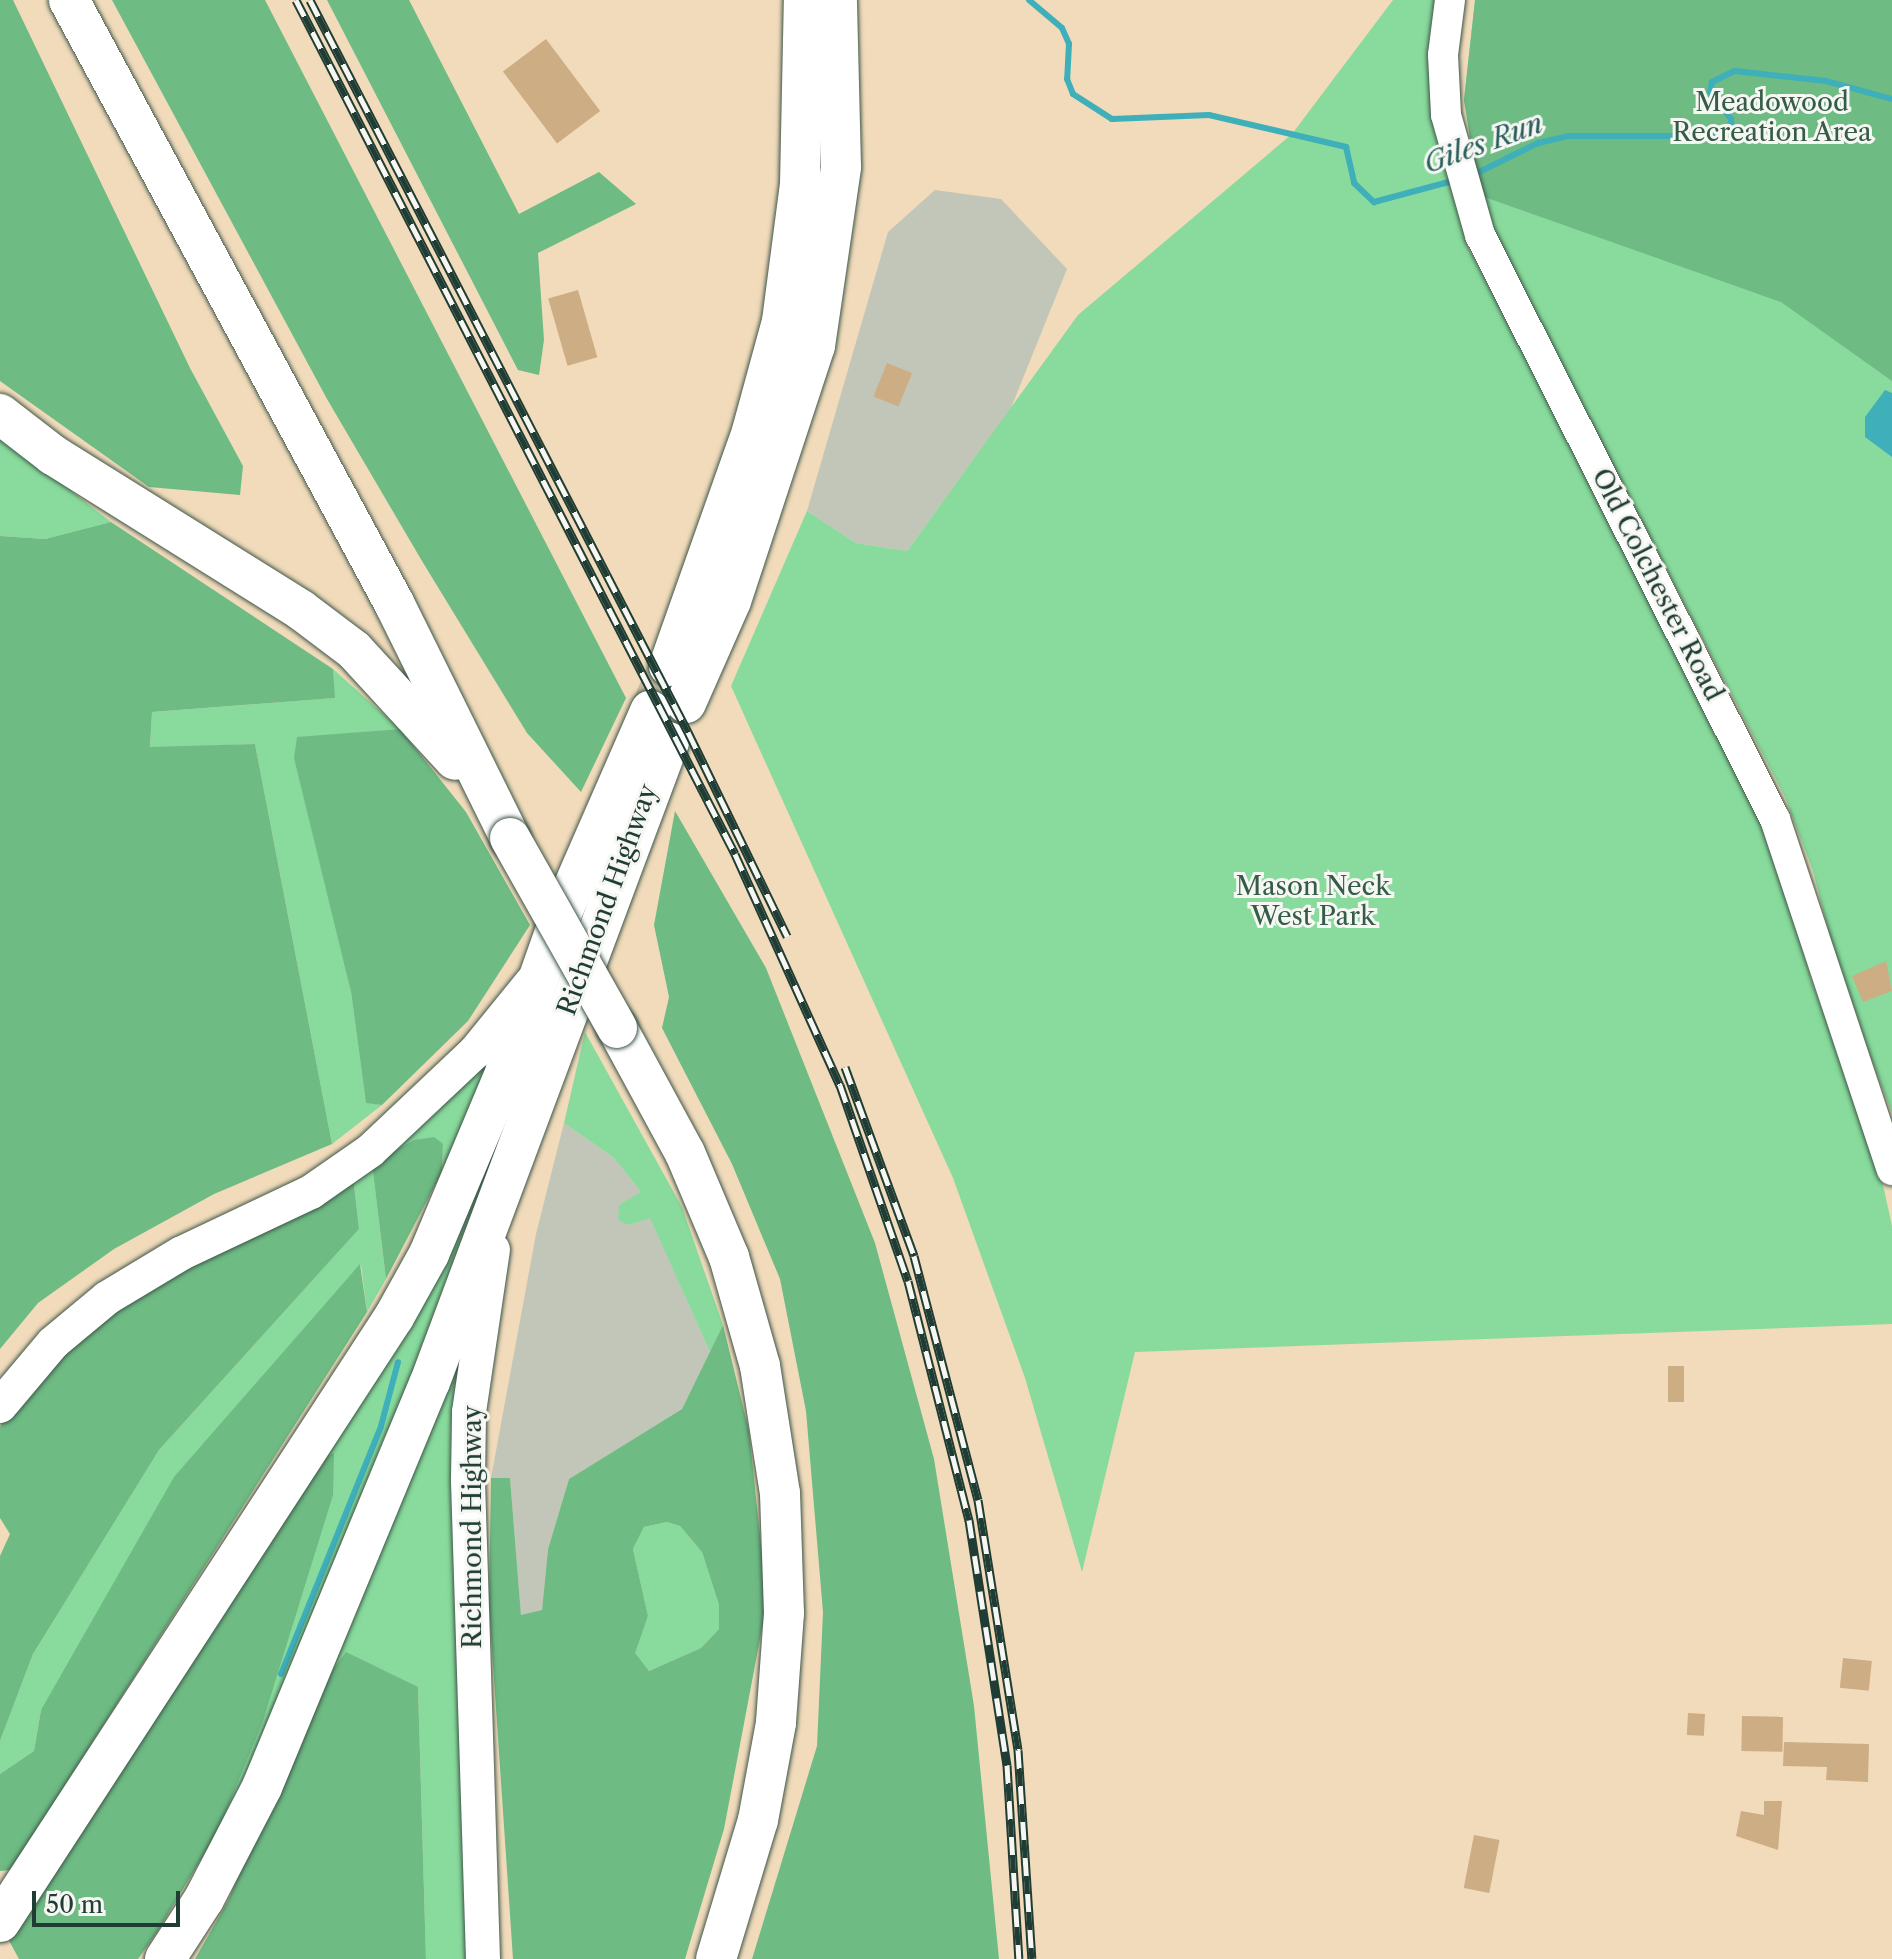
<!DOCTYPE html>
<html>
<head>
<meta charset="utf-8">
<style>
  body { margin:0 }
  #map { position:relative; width:1892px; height:1959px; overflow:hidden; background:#f1dbbb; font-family:"Libre Caslon Text",serif }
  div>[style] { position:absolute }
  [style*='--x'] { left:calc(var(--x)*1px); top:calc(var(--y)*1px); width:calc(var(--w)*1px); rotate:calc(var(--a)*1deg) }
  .industrial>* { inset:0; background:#c2c6b9 }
  .green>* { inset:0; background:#88db9c }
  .forest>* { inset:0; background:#6ebb84 }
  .water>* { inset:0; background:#3fafba }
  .stream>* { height:6px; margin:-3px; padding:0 3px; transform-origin:3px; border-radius:3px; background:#3fafba }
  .building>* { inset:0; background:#ccad84; transform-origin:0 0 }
  .highway-tunnel>* { height:40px; margin-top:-20px; transform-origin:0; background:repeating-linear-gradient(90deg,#c7bba0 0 40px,transparent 0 60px) }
  .roads { filter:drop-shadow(0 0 2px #3e5548) drop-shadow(0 0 2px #3e5548) }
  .secondary>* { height:30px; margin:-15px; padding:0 15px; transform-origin:15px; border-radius:15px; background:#fff }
  .primary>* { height:34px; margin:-17px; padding:0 17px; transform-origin:17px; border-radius:17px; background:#fff }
  .highway>* { height:40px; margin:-20px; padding:0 20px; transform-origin:20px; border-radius:20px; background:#fff }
  .rail>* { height:9px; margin-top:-4.5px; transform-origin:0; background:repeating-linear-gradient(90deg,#f6f6f2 0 18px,#1f3d34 0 36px); box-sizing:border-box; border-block:2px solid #1f3d34 }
  .bridges { filter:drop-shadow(0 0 2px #3e5548) drop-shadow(0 0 2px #3e5548) }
  .highway-bridge>* { height:40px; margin:-20px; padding:0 20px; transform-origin:20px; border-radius:20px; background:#fff }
  span { translate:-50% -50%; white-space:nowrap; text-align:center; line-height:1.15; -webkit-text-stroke:6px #f6f6f2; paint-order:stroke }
  .park-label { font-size:26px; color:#345d49 }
  .street-label { font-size:26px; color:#1f3d34 }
  .water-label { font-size:28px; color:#295f5c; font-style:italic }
  .scale { position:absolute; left:32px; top:1891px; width:148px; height:36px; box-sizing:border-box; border:4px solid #1f3d34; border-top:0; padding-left:10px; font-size:24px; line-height:28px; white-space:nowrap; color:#1f3d34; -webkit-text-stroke:6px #f6f6f2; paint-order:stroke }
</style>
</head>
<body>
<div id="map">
  <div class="industrial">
    <i style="clip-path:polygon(935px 190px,1001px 199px,1067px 269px,1011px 408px,907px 551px,856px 543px,807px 511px,888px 232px)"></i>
    <i style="clip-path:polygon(564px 1123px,614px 1158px,641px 1192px,629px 1225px,650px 1217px,710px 1352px,682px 1409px,569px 1479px,548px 1549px,542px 1610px,521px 1616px,510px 1479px,491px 1478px,536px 1234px)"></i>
  </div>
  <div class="green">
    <i style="clip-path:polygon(1393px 0,1441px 0,1435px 101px,1441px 154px,1467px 245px,1741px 770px,1783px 873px,1811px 979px,1878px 1162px,1892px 1226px,1892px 1324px,1135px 1352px,1082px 1572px,1025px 1378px,953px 1178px,731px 686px,807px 511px,856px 543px,907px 551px,1078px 315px,1292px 134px)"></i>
    <i style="clip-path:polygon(1475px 0,1892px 0,1892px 1113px,1842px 983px,1813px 871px,1785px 797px,1490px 229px,1464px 100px)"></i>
    <i style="clip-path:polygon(0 436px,111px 522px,45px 539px,0 536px)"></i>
    <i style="clip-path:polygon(333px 669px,400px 729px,297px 738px,351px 992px,366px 1102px,382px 1105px,332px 1144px,255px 744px,150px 748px,152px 712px,334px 698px)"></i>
    <i style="clip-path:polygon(654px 721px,418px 1370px,384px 1438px,279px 1704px,219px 1828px,262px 1724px,317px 1461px)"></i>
    <i style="clip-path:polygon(508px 1029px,442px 1172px,443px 1144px,372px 1164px,386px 1279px,367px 1312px,361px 1265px,41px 1710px,34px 1751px,0 1774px,0 1741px,33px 1654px,159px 1450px,359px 1229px,353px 1176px)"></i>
    <i style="clip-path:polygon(585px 1032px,682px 1207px,723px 1325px,710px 1352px,650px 1218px,629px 1225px,618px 1220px,619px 1205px,641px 1192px,614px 1158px,564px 1123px)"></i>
    <i style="clip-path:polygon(479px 1281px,471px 1959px,426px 1959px,418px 1687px,314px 1696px)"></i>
    <i style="clip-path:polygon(667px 1522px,680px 1526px,702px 1552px,719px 1605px,719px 1629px,701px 1648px,649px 1671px,634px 1653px,648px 1616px,633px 1549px,644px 1527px)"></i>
  </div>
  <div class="forest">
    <i style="clip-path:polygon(0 0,13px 0,190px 368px,243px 466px,240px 495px,149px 487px,0 381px)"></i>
    <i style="clip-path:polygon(112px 0,265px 0,626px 698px,581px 792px,527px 733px,422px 561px,327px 399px)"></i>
    <i style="clip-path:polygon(327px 0,409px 0,519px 214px,599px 172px,636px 204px,538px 253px,544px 340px,539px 375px,518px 370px)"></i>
    <i style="clip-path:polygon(1475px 0,1892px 0,1892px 381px,1781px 302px,1479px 195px,1464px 100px)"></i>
    <i style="clip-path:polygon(111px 522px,333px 669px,335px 698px,152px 712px,150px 747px,255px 744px,332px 1144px,214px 1194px,114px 1249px,38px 1303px,0 1349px,0 536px,45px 539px)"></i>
    <i style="clip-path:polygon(400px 729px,466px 812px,530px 925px,468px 1021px,382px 1105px,366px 1103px,351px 992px,294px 758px,297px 737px)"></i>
    <i style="clip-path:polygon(675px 811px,766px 968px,875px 1243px,934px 1459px,974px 1706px,999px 1959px,752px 1959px,817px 1746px,823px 1612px,806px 1411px,780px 1279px,732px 1164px,662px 1028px,669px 997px,654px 925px)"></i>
    <i style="clip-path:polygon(434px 1137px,443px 1144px,442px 1172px,386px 1279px,372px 1164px,414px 1140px)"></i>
    <i style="clip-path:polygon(353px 1176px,359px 1229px,159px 1450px,33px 1654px,0 1741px,0 1556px,10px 1534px,0 1518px,0 1427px,9px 1411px,104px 1312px)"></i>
    <i style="clip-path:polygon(360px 1264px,367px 1312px,11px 1870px,0 1871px,0 1774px,34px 1751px,41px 1710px,174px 1477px)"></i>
    <i style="clip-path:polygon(evenodd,723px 1325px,749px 1431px,767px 1602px,724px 1829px,685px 1959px,513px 1959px,489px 1605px,491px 1478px,510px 1478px,521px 1615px,542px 1610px,548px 1549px,569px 1479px,682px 1409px,723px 1325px,667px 1522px,680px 1526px,702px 1552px,719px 1605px,719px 1629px,701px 1648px,649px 1671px,635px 1653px,648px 1616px,633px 1549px,644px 1527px,667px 1522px)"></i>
    <i style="clip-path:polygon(334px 1453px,333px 1495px,262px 1724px,217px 1833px,157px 1932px,138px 1959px,19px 1959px,7px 1937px,317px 1461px)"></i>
    <i style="clip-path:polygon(346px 1652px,418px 1687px,426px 1959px,195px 1959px,228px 1901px,314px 1696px)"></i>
  </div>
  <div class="water">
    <i style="clip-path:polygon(1885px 390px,1892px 393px,1892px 457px,1865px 437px,1865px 417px)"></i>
  </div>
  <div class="stream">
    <i style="--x:1029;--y:0;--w:43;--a:40.3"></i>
    <i style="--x:1062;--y:28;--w:17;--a:66"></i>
    <i style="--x:1069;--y:44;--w:35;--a:93"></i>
    <i style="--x:1067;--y:79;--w:16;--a:68"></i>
    <i style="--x:1073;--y:94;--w:46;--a:32.7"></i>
    <i style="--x:1112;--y:119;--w:97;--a:-2.4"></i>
    <i style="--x:1209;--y:115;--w:141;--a:13.1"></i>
    <i style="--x:1346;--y:147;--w:37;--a:77"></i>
    <i style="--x:1354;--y:183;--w:28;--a:44"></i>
    <i style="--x:1374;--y:202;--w:85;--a:-15"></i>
    <i style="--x:1471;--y:176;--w:75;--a:-26.2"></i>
    <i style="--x:1538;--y:143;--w:32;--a:-13"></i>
    <i style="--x:1569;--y:136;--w:154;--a:0"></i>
    <i style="--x:1723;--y:136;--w:11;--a:-38"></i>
    <i style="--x:1732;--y:129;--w:10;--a:-96"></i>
    <i style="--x:1731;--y:119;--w:34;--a:-128"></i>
    <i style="--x:1710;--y:92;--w:10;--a:-79"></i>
    <i style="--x:1712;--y:82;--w:25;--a:-26"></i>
    <i style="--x:1735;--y:71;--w:92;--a:6.3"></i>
    <i style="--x:1826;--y:81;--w:68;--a:15.3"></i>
    <i style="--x:281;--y:1674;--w:267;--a:-68"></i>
    <i style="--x:381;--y:1426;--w:66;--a:-75.1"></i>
  </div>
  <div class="building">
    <i style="left:546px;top:39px;width:90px;height:54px;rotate:53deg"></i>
    <i style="left:578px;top:290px;width:70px;height:31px;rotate:74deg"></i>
    <i style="left:887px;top:363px;width:27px;height:36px;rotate:22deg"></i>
    <i style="clip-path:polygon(1886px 961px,1892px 991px,1863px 1002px,1852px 976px)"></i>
    <i style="left:1668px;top:1366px;width:16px;height:36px"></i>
    <i style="left:1843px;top:1658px;width:29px;height:30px;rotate:6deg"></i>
    <i style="left:1688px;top:1713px;width:17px;height:22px;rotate:3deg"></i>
    <i style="left:1742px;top:1716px;width:41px;height:35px;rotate:1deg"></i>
    <i style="clip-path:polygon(1784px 1742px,1869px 1744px,1868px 1782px,1826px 1780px,1827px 1767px,1783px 1766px)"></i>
    <i style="clip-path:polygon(1764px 1801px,1782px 1801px,1778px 1850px,1736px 1836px,1741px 1811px,1764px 1815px)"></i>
    <i style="left:1474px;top:1835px;width:26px;height:54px;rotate:11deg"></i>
  </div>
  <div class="highway-tunnel">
    <i style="--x:650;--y:711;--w:49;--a:-67.1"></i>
  </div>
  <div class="roads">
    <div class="secondary">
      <i style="--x:1450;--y:0;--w:55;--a:97.3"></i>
      <i style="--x:1443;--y:55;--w:60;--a:87.1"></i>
      <i style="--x:1446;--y:115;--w:125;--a:74.2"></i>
      <i style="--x:1480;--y:235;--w:654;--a:63.2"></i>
      <i style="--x:1775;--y:819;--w:370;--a:71.6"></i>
    </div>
    <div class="primary">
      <i style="--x:0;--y:1406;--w:82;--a:-49.9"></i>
      <i style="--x:53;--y:1343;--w:70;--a:-39.8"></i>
      <i style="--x:107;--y:1298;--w:87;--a:-31"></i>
      <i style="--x:182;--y:1253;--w:143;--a:-25.3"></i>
      <i style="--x:311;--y:1192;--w:72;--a:-34.8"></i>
      <i style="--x:370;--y:1151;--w:144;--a:-43.3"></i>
      <i style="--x:475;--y:1052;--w:89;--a:-50.9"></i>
      <i style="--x:483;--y:1959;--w:480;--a:-91.8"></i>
      <i style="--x:468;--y:1479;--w:67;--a:-89.1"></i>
      <i style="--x:469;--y:1412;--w:164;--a:-81.6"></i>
    </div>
    <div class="highway">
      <i style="--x:69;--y:0;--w:685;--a:61.68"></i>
      <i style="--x:394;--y:603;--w:262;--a:63.7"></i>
      <i style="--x:0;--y:414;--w:67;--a:37.7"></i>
      <i style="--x:53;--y:455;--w:292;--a:32"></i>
      <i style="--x:301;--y:610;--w:66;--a:37"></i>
      <i style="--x:354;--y:650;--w:149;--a:47.4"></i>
      <i style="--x:669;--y:666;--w:249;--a:-70.5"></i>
      <i style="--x:752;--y:431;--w:114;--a:-74.7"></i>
      <i style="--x:782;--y:321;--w:138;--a:-82.5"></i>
      <i style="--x:800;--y:184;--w:184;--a:-88.8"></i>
      <i style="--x:686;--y:703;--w:111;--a:-66.2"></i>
      <i style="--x:731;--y:601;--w:268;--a:-71.8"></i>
      <i style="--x:815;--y:346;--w:181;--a:-81.7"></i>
      <i style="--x:841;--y:167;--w:167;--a:-91.4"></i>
      <i style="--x:617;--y:1028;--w:142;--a:61.5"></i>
      <i style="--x:685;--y:1153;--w:113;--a:67.1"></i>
      <i style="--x:729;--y:1257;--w:113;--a:74.1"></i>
      <i style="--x:760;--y:1366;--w:129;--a:81.1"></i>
      <i style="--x:780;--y:1493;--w:120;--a:88.1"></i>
      <i style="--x:784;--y:1613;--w:110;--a:94.2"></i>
      <i style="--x:776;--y:1723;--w:99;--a:100.5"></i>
      <i style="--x:758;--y:1820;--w:145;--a:106.8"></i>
      <i style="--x:0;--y:1922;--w:722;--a:-56.93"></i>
      <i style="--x:394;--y:1317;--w:72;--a:-60.9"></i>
      <i style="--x:429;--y:1254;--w:196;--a:-67.2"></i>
      <i style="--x:505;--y:1073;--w:168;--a:-70.5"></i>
      <i style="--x:561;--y:915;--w:223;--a:-66.4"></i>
      <i style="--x:165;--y:1959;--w:72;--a:-57"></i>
      <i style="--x:204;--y:1899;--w:126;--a:-62.6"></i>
      <i style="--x:262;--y:1787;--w:438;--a:-67.5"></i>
      <i style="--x:430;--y:1382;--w:683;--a:-69.52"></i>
    </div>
  </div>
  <div class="rail">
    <i style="--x:296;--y:0;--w:960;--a:62.79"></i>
    <i style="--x:735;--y:854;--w:254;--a:65.6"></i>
    <i style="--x:840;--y:1085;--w:207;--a:70.9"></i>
    <i style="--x:908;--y:1281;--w:247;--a:75.7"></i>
    <i style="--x:969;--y:1520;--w:248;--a:81.2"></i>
    <i style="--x:1007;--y:1765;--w:194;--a:86.5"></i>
    <i style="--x:310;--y:0;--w:824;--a:62.69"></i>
    <i style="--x:688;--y:732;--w:227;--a:64.1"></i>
    <i style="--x:845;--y:1067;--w:201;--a:69.9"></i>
    <i style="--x:914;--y:1256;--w:252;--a:75.3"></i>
    <i style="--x:978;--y:1500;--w:253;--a:80.9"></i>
    <i style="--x:1018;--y:1750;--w:209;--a:86.2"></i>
  </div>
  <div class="bridges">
    <div class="highway-bridge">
      <i style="--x:510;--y:838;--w:218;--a:60.6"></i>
    </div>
  </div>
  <div class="park-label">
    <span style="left:1772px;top:118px">Meadowood<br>Recreation Area</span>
    <span style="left:1313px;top:902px">Mason Neck<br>West Park</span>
  </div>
  <div class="street-label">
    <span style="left:1657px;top:585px;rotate:63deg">Old Colchester Road</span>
    <span style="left:608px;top:900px;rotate:-70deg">Richmond Highway</span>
    <span style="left:473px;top:1527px;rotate:-90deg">Richmond Highway</span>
  </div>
  <div class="water-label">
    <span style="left:1483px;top:143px;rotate:-20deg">Giles Run</span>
  </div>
  <div class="scale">50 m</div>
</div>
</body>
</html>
